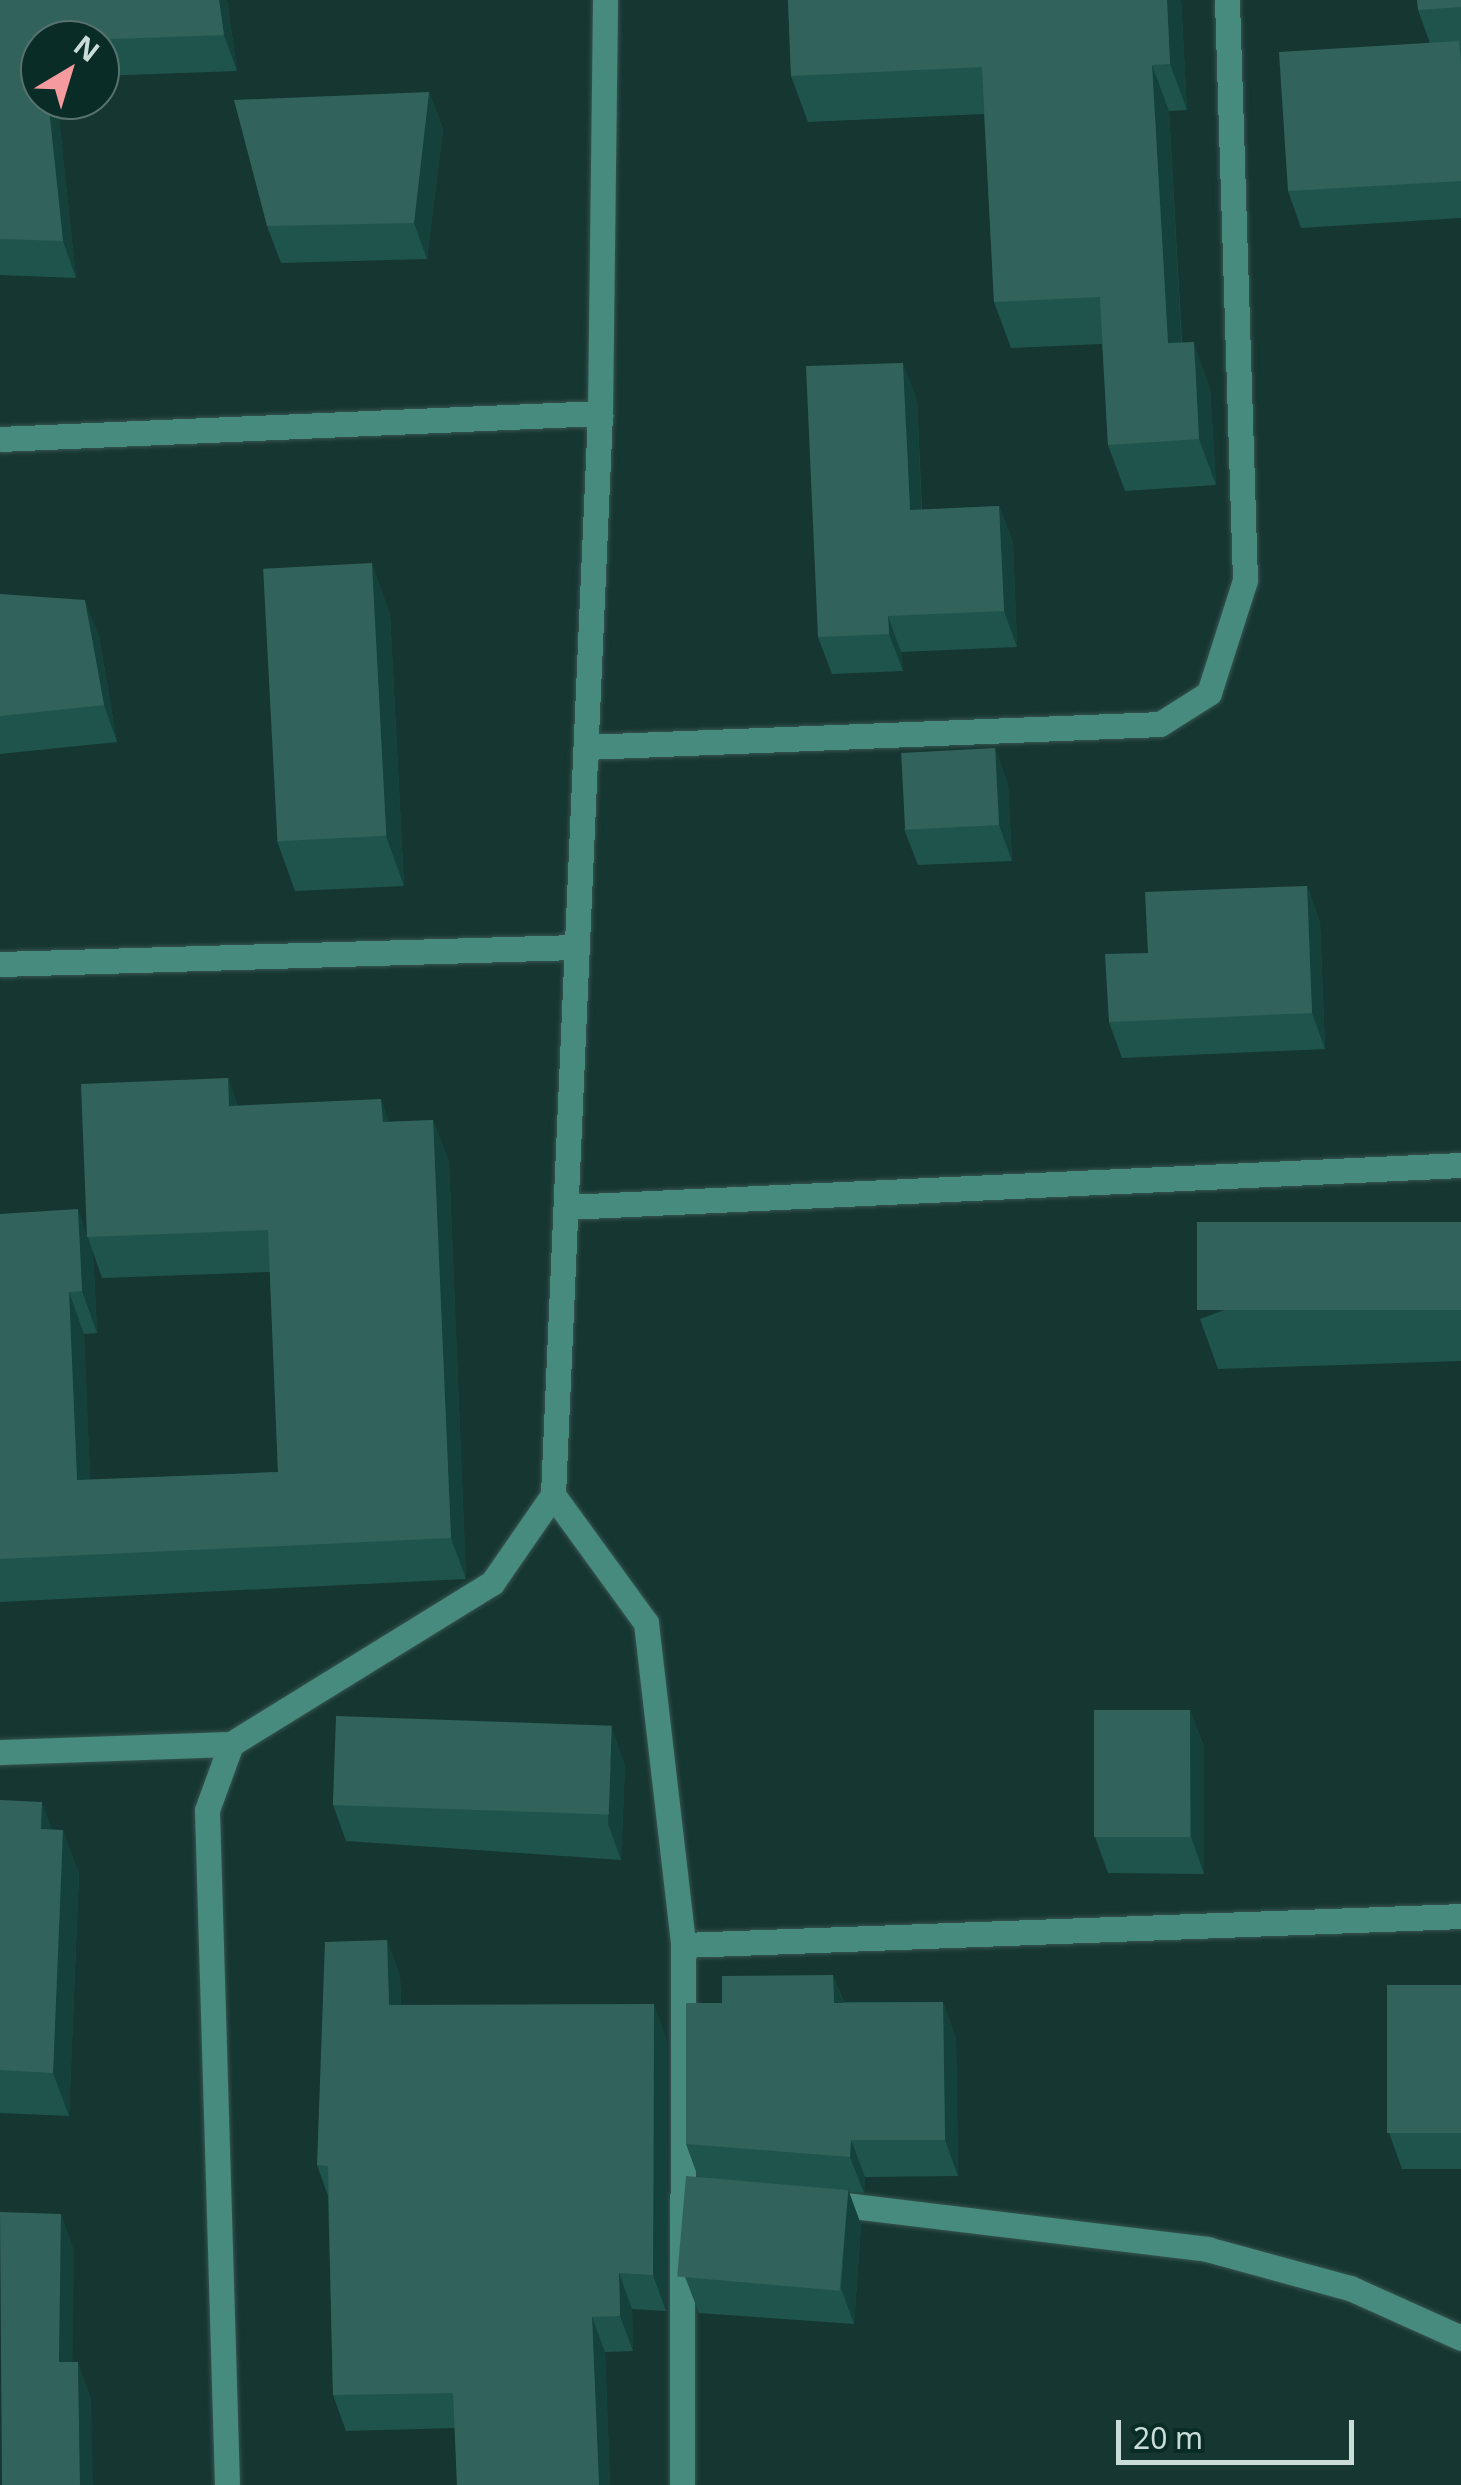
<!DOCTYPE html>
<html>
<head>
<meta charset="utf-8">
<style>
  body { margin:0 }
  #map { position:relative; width:1461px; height:2485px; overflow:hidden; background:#163631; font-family:"Noto Sans",sans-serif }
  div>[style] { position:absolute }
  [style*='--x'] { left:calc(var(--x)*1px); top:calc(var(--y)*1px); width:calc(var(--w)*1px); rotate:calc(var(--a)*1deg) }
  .roads { filter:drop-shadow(0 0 2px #36544f) drop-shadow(0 0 2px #36544f) }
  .minor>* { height:25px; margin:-12.5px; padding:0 12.5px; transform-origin:12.5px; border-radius:12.5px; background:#478a7e }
  .wall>* { inset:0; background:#1f544c }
  .shaded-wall>* { inset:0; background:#14423b }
  .building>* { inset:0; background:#31635b; transform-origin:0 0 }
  span { translate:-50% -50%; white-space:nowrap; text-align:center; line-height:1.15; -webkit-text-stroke:9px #0a2c27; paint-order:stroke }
  .north { position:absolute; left:20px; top:20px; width:100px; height:100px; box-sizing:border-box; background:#0a2c27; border:2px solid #57726e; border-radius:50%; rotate:38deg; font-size:28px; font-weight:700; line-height:40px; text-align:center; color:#cadcd8 }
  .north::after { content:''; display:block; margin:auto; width:35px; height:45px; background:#f59b9e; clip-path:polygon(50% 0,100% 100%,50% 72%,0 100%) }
  .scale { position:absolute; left:1116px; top:2420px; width:238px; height:45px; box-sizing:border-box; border:5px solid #cadcd8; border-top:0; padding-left:12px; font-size:30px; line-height:35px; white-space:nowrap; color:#cadcd8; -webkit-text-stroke:8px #0a2c27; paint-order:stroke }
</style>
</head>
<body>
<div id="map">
  <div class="roads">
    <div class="minor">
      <i style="--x:0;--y:439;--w:601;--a:-2.48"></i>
      <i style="--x:586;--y:747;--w:574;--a:-2.29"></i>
      <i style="--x:1160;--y:724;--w:58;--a:-32.3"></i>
      <i style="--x:1209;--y:693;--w:119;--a:-72.3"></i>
      <i style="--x:1245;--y:580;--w:580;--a:-91.78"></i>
      <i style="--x:0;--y:964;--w:577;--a:-1.69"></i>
      <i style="--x:567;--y:1207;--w:895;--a:-2.69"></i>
      <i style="--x:553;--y:1495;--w:158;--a:54"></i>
      <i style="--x:646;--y:1623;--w:324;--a:83.4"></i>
      <i style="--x:683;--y:1945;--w:540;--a:90.11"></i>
      <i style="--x:0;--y:1752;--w:231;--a:-2"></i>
      <i style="--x:683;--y:1945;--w:779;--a:-2.13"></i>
      <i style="--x:820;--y:2202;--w:390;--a:6.9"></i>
      <i style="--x:1207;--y:2249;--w:148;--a:15.3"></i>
      <i style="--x:1350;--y:2288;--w:122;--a:24.2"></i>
      <i style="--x:227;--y:2485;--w:675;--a:-91.7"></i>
      <i style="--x:207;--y:1810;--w:70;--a:-70"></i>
      <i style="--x:231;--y:1744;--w:307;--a:-31.7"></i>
      <i style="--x:492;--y:1583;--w:107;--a:-55.3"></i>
      <i style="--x:553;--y:1495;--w:1083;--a:-87.51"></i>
      <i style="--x:600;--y:413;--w:413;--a:-89.3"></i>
    </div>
  </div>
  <div class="wall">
    <i style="clip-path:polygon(0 0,227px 0,237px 71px,100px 76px,100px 40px,40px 40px,40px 100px,57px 100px,76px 278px,0 275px)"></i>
    <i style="clip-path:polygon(788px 0,1181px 0,1187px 110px,1169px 111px,1182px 342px,1210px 388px,1216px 485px,1125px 491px,1108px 445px,1102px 344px,1011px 348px,994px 302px,984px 114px,808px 122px,791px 76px)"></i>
    <i style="clip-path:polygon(1461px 0,1461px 218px,1301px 228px,1288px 191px,1430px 43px,1418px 10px)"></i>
    <i style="clip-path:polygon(429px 92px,443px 129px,427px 259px,281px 263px,267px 226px)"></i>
    <i style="clip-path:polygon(917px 399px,922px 510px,999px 506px,1013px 542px,1017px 647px,901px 652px,903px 671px,832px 674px,818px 637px)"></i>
    <i style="clip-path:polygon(0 594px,99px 636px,117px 742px,0 754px)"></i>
    <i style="clip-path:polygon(390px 613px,404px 886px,295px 891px,277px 841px)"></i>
    <i style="clip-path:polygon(995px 748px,1008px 785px,1012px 861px,918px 865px,904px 829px)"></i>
    <i style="clip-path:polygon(1307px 886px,1320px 922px,1325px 1049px,1122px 1058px,1109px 1022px,1148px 953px)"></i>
    <i style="clip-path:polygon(evenodd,228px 1078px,238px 1106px,389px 1122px,433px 1120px,449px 1162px,466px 1579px,0 1602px,0 1214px,87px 1236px,228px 1078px,93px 1252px,102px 1278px,270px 1272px,278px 1472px,90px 1480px,84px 1334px,97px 1333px,93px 1252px)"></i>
    <i style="clip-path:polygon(1461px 1222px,1461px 1361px,1218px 1369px,1200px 1319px)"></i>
    <i style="clip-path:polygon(1190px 1710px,1204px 1747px,1204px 1874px,1108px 1873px,1095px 1837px)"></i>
    <i style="clip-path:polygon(625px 1765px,621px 1860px,346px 1841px,333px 1805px)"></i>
    <i style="clip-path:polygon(0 1800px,52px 1829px,79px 1873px,69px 2116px,0 2113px)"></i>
    <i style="clip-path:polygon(387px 1940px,400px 1976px,401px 2005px,667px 2040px,666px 2311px,632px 2309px,633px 2351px,605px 2352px,610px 2485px,457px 2485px,455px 2428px,346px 2431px,333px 2395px,328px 2196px,317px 2165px)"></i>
    <i style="clip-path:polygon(833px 1975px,844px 2002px,943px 2002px,956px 2039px,958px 2176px,865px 2177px,864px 2193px,849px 2192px,861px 2225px,854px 2324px,699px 2313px,685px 2277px,698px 2177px,686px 2144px,722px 2003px)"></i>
    <i style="clip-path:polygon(1461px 1985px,1461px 2169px,1402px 2169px,1389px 2133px)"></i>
  </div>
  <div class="shaded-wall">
    <i style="clip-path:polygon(219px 0,227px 0,237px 71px,224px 35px)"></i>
    <i style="clip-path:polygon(1167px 0,1181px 0,1187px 110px,1170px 64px)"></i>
    <i style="clip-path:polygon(1152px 65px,1169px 111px,1184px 389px,1168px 343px)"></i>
    <i style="clip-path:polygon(429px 92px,443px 129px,427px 259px,414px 223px)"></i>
    <i style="clip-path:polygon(48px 100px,57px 100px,76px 278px,63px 241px)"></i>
    <i style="clip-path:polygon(1194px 342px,1210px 388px,1216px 485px,1199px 439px)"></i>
    <i style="clip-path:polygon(903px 363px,917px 399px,923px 547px,910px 510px)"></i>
    <i style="clip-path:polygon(999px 506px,1013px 542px,1017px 647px,1004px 611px)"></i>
    <i style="clip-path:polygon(372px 563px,390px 613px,404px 886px,386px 836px)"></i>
    <i style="clip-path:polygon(85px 600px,99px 636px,117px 742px,104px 705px)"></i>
    <i style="clip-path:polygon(888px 616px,901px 652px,903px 671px,889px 634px)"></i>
    <i style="clip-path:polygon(995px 748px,1008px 785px,1012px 861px,999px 825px)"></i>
    <i style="clip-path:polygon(1307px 886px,1320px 922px,1325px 1049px,1312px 1013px)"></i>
    <i style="clip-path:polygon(228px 1078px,243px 1119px,229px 1106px)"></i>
    <i style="clip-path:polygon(381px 1099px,396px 1141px,383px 1122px)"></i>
    <i style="clip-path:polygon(433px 1120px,449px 1162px,466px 1579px,451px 1538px)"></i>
    <i style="clip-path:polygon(78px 1209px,93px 1252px,97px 1333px,82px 1291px)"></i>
    <i style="clip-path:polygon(69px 1292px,84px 1334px,92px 1522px,77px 1480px)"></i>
    <i style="clip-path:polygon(1190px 1710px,1204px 1747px,1204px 1874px,1191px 1837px)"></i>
    <i style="clip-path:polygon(612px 1728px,625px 1765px,621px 1860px,608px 1824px)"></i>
    <i style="clip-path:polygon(42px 1802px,58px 1846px,41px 1829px)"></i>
    <i style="clip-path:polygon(63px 1830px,79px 1873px,69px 2116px,53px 2073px)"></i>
    <i style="clip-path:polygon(387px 1940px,400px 1976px,402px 2041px,389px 2005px)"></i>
    <i style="clip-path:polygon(833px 1975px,847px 2011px,834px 2003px)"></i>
    <i style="clip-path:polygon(943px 2002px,956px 2039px,958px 2176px,945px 2140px)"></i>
    <i style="clip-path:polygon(654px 2004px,667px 2040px,666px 2311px,653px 2275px)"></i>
    <i style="clip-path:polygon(851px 2140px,865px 2177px,864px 2193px,850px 2157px)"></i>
    <i style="clip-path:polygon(848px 2189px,861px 2225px,854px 2324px,841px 2288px)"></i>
    <i style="clip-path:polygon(61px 2214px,74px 2250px,72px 2398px,59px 2362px)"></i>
    <i style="clip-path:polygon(619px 2273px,632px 2309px,633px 2351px,620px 2316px)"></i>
    <i style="clip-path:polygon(592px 2317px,605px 2352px,610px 2485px,599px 2485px)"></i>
    <i style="clip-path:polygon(78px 2362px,91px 2398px,93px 2485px,80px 2485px)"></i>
  </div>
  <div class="building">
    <i style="clip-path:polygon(0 0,219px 0,224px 35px,87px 40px,40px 40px,40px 100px,48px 100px,63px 241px,0 239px)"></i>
    <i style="clip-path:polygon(788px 0,1167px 0,1170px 64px,1152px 65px,1168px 343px,1194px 342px,1199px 439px,1108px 445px,1100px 297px,994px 302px,982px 67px,791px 76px)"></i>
    <i style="clip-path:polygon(1417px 0,1461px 0,1461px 7px,1418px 10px)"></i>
    <i style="clip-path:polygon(1459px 41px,1461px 65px,1461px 181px,1288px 191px,1279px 52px)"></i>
    <i style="clip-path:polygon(429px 92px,414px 223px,267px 226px,234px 100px)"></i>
    <i style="clip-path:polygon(903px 363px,910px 510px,999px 506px,1004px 611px,888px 616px,889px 634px,818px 637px,806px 366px)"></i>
    <i style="left:372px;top:563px;width:273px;height:109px;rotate:87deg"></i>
    <i style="clip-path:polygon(0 594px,85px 600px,104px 705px,0 716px)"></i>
    <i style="left:995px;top:748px;width:77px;height:94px;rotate:87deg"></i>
    <i style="clip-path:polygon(1307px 886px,1312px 1013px,1109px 1022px,1105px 954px,1148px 953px,1145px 892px)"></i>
    <i style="clip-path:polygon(228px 1078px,229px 1106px,381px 1099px,383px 1122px,433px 1120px,451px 1538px,0 1559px,0 1214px,78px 1209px,82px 1291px,69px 1292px,77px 1480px,278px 1472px,268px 1230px,87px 1237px,81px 1084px)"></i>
    <i style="left:1461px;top:1222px;width:88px;height:264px;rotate:90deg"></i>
    <i style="left:1190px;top:1710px;width:127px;height:96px;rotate:90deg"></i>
    <i style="left:336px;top:1716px;width:276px;height:89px;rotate:2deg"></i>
    <i style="clip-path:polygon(0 1800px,42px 1802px,41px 1829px,63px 1830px,53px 2073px,0 2070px)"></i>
    <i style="clip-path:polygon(387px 1940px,389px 2005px,654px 2004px,653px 2275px,619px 2273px,620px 2316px,592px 2317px,599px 2485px,457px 2485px,453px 2393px,333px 2395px,328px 2166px,317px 2165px,325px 1942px)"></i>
    <i style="clip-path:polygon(833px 1975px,834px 2003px,943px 2002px,945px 2140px,851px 2140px,850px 2157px,686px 2144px,686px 2003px,722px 2003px,722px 1976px)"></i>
    <i style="left:1387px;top:1985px;width:74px;height:148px"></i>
    <i style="left:686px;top:2176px;width:163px;height:101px;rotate:5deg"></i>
    <i style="clip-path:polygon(0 2212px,61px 2214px,59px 2362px,78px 2362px,80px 2485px,2px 2485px)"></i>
  </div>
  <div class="north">N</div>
  <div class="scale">20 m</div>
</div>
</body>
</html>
